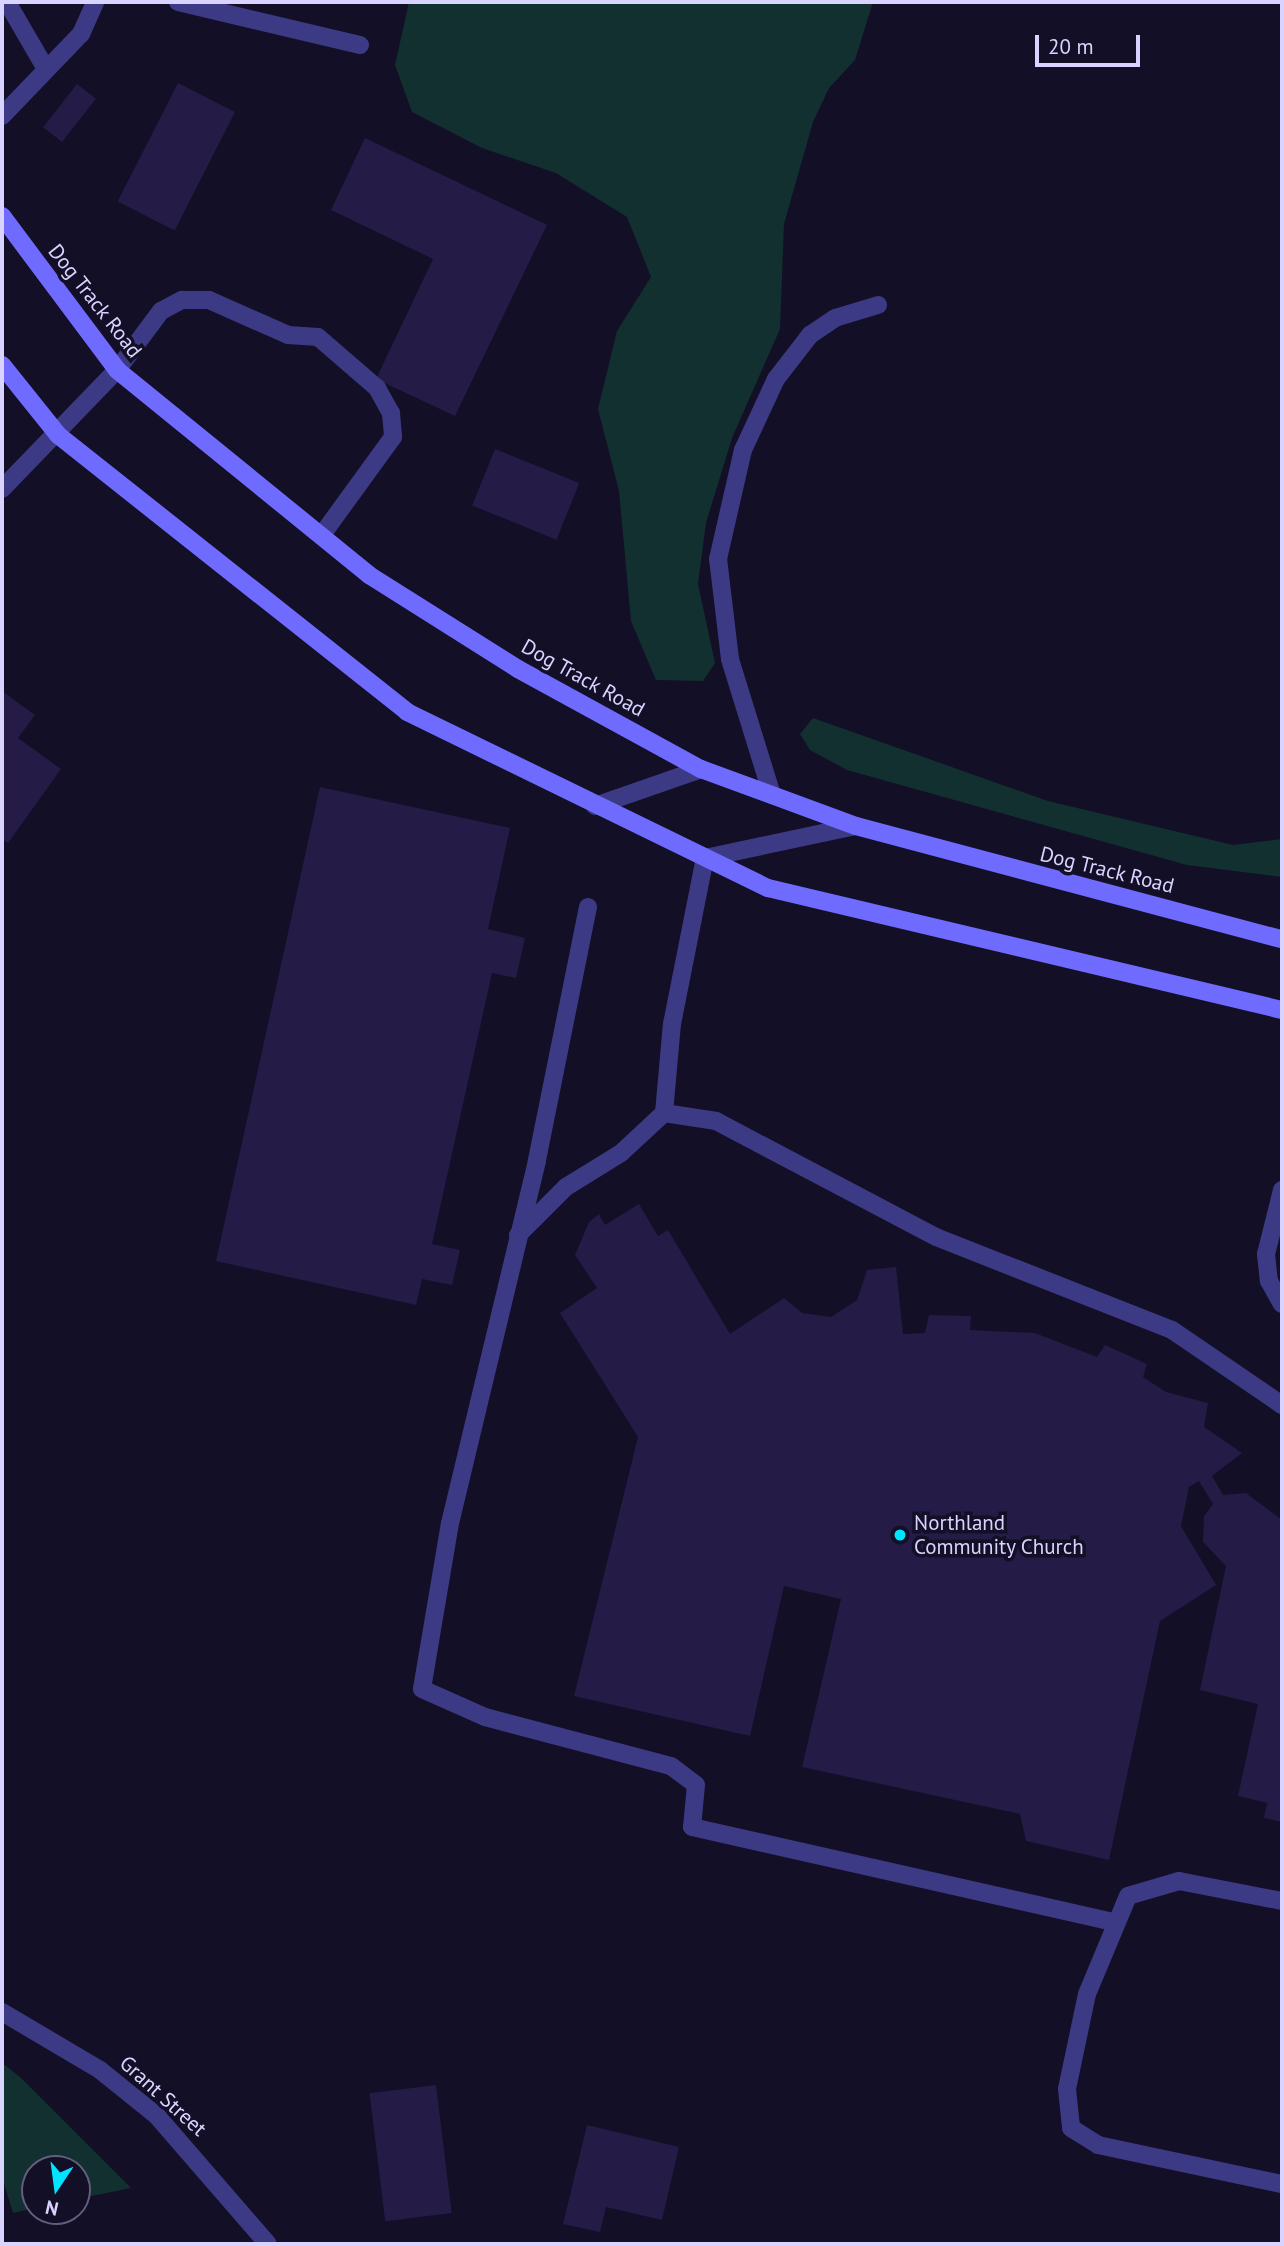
<!DOCTYPE html>
<html>
<head>
<meta charset="utf-8">
<style>
  body { margin:0 }
  #map { position:relative; width:1284px; height:2246px; overflow:hidden; background:#130f26; font-family:"PT Sans",sans-serif }
  div>[style] { position:absolute }
  [style*='--x'] { left:calc(var(--x)*1px); top:calc(var(--y)*1px); width:calc(var(--w)*1px); rotate:calc(var(--a)*1deg) }
  .green>* { inset:0; background:#12302f }
  .building>* { inset:0; background:#241b47; transform-origin:0 0 }
  .service>* { height:18px; margin:-9px; padding:0 9px; transform-origin:9px; border-radius:9px; background:#3d3a85 }
  .minor>* { height:18px; margin:-9px; padding:0 9px; transform-origin:9px; border-radius:9px; background:#3d3a85 }
  .tertiary>* { height:18px; margin:-9px; padding:0 9px; transform-origin:9px; border-radius:9px; background:#3d3a85 }
  .secondary>* { height:18px; margin:-9px; padding:0 9px; transform-origin:9px; border-radius:9px; background:#6f6bff }
  .dots>* { width:19px; height:19px; translate:-50% -50%; box-sizing:border-box; border:4px solid #130f26; border-radius:50% }
  span { translate:-50% -50%; white-space:nowrap; text-align:center; line-height:1.15; -webkit-text-stroke:7px #130f26; paint-order:stroke }
  .street-label { font-size:21px; color:#d9d4ff }
  .poi-label { font-size:21px; color:#d9d4ff }
  .left { translate:0 -50%; text-align:left }
  .frame { position:absolute; inset:0; border:4px solid #d9d4ff; pointer-events:none }
  .north { position:absolute; left:21px; top:2155px; width:70px; height:70px; box-sizing:border-box; background:#130f26; border:2px solid #625e7d; border-radius:50%; rotate:193deg; font-size:19px; font-weight:700; line-height:28px; text-align:center; color:#d9d4ff }
  .north::after { content:''; display:block; margin:auto; width:24px; height:32px; background:#00e5ff; clip-path:polygon(50% 0,100% 100%,50% 72%,0 100%) }
  .scale { position:absolute; left:1035px; top:35px; width:105px; height:32px; box-sizing:border-box; border:4px solid #d9d4ff; border-top:0; padding-left:9px; font-size:21px; line-height:24px; white-space:nowrap; color:#d9d4ff; -webkit-text-stroke:5px #130f26; paint-order:stroke }
</style>
</head>
<body>
<div id="map">
  <div class="green">
    <i style="clip-path:polygon(409px 2px,873px 2px,855px 60px,829px 88px,813px 122px,784px 224px,780px 329px,732px 438px,706px 523px,698px 584px,715px 663px,703px 681px,656px 680px,631px 621px,619px 491px,598px 409px,617px 331px,651px 277px,627px 217px,556px 173px,482px 148px,412px 112px,395px 65px)"></i>
    <i style="clip-path:polygon(813px 718px,1048px 801px,1233px 845px,1282px 839px,1282px 877px,1187px 865px,847px 770px,810px 750px,800px 734px)"></i>
    <i style="clip-path:polygon(2px 2063px,20px 2077px,131px 2188px,77px 2199px,77px 2169px,35px 2169px,35px 2208px,13px 2213px,2px 2177px)"></i>
  </div>
  <div class="building">
    <i style="left:178px;top:83px;width:64px;height:133px;rotate:27deg"></i>
    <i style="left:77px;top:84px;width:24px;height:55px;rotate:38deg"></i>
    <i style="clip-path:polygon(365px 138px,547px 225px,455px 416px,376px 379px,433px 259px,331px 210px)"></i>
    <i style="left:495px;top:449px;width:91px;height:61px;rotate:22deg"></i>
    <i style="clip-path:polygon(2px 691px,35px 715px,18px 738px,61px 769px,8px 843px,2px 839px)"></i>
    <i style="clip-path:polygon(320px 787px,510px 828px,488px 929px,525px 938px,516px 978px,492px 973px,432px 1244px,460px 1250px,452px 1285px,422px 1279px,416px 1305px,216px 1261px)"></i>
    <i style="clip-path:polygon(639px 1204px,658px 1236px,668px 1230px,730px 1334px,784px 1298px,802px 1313px,831px 1317px,857px 1300px,867px 1270px,896px 1267px,903px 1334px,925px 1333px,929px 1315px,971px 1316px,970px 1330px,1035px 1333px,1097px 1357px,1105px 1345px,1147px 1364px,1143px 1377px,1166px 1392px,1208px 1403px,1204px 1427px,1242px 1453px,1212px 1476px,1223px 1495px,1246px 1493px,1282px 1520px,1282px 1822px,1264px 1818px,1267px 1803px,1238px 1796px,1258px 1704px,1200px 1690px,1226px 1566px,1203px 1542px,1204px 1516px,1213px 1504px,1199px 1481px,1189px 1487px,1181px 1526px,1216px 1585px,1160px 1621px,1109px 1860px,1026px 1841px,1020px 1814px,802px 1767px,841px 1599px,784px 1586px,750px 1736px,574px 1696px,638px 1437px,560px 1313px,597px 1288px,575px 1255px,589px 1222px,599px 1214px,605px 1225px)"></i>
    <i style="left:436px;top:2085px;width:129px;height:67px;rotate:83deg"></i>
    <i style="clip-path:polygon(587px 2125px,679px 2147px,662px 2220px,606px 2207px,600px 2232px,563px 2224px)"></i>
  </div>
  <div class="service">
    <i style="--x:7;--y:2;--w:78;--a:59.8"></i>
    <i style="--x:178;--y:2;--w:187;--a:13.3"></i>
    <i style="--x:2;--y:116;--w:114;--a:-46.1"></i>
    <i style="--x:81;--y:34;--w:35;--a:-66"></i>
    <i style="--x:117;--y:370;--w:74;--a:-53.3"></i>
    <i style="--x:161;--y:311;--w:24;--a:-28"></i>
    <i style="--x:182;--y:300;--w:27;--a:0"></i>
    <i style="--x:209;--y:300;--w:86;--a:23.9"></i>
    <i style="--x:288;--y:335;--w:30;--a:4"></i>
    <i style="--x:318;--y:337;--w:78;--a:40.8"></i>
    <i style="--x:377;--y:388;--w:29;--a:61"></i>
    <i style="--x:391;--y:413;--w:24;--a:85"></i>
    <i style="--x:393;--y:437;--w:122;--a:126"></i>
    <i style="--x:595;--y:806;--w:112;--a:-19.2"></i>
    <i style="--x:588;--y:907;--w:259;--a:101.4"></i>
    <i style="--x:537;--y:1161;--w:372;--a:103.5"></i>
    <i style="--x:450;--y:1523;--w:168;--a:99.6"></i>
    <i style="--x:422;--y:1689;--w:69;--a:24"></i>
    <i style="--x:485;--y:1717;--w:192;--a:14.8"></i>
    <i style="--x:671;--y:1766;--w:31;--a:37"></i>
    <i style="--x:696;--y:1785;--w:42;--a:95.4"></i>
    <i style="--x:692;--y:1827;--w:433;--a:12.7"></i>
    <i style="--x:664;--y:1113;--w:53;--a:8.7"></i>
    <i style="--x:716;--y:1121;--w:249;--a:27.8"></i>
    <i style="--x:936;--y:1237;--w:254;--a:21.5"></i>
    <i style="--x:1172;--y:1330;--w:133;--a:34.3"></i>
    <i style="--x:518;--y:1235;--w:68;--a:-45"></i>
    <i style="--x:566;--y:1187;--w:65;--a:-31.7"></i>
    <i style="--x:621;--y:1153;--w:59;--a:-42.9"></i>
    <i style="--x:664;--y:1113;--w:89;--a:-84.9"></i>
    <i style="--x:672;--y:1024;--w:169;--a:-78.8"></i>
    <i style="--x:705;--y:858;--w:154;--a:-12"></i>
    <i style="--x:1282;--y:1901;--w:105;--a:-169"></i>
    <i style="--x:1179;--y:1881;--w:53;--a:163.6"></i>
    <i style="--x:1128;--y:1896;--w:106;--a:112.7"></i>
    <i style="--x:1087;--y:1994;--w:97;--a:101.9"></i>
    <i style="--x:1067;--y:2089;--w:39;--a:84"></i>
    <i style="--x:1071;--y:2128;--w:32;--a:32"></i>
    <i style="--x:1098;--y:2145;--w:188;--a:12"></i>
  </div>
  <div class="minor">
    <i style="--x:772;--y:795;--w:142;--a:-107.2"></i>
    <i style="--x:730;--y:659;--w:101;--a:-96.8"></i>
    <i style="--x:718;--y:559;--w:112;--a:-77.1"></i>
    <i style="--x:743;--y:450;--w:78;--a:-65.1"></i>
    <i style="--x:776;--y:379;--w:56;--a:-52.3"></i>
    <i style="--x:810;--y:335;--w:30;--a:-34"></i>
    <i style="--x:835;--y:318;--w:45;--a:-16.8"></i>
    <i style="--x:1282;--y:1190;--w:66;--a:104"></i>
    <i style="--x:1266;--y:1254;--w:27;--a:84"></i>
    <i style="--x:1269;--y:1281;--w:26;--a:61"></i>
  </div>
  <div class="tertiary">
    <i style="--x:2;--y:489;--w:165;--a:-46"></i>
    <i style="--x:2;--y:2012;--w:114;--a:30.6"></i>
    <i style="--x:100;--y:2070;--w:73;--a:38.9"></i>
    <i style="--x:157;--y:2116;--w:169;--a:49.1"></i>
  </div>
  <div class="secondary">
    <i style="--x:2;--y:216;--w:192;--a:53.2"></i>
    <i style="--x:117;--y:370;--w:325;--a:39.1"></i>
    <i style="--x:369;--y:575;--w:176;--a:32.2"></i>
    <i style="--x:518;--y:669;--w:209;--a:28.7"></i>
    <i style="--x:701;--y:769;--w:165;--a:20.2"></i>
    <i style="--x:856;--y:826;--w:441;--a:14.9"></i>
    <i style="--x:2;--y:365;--w:90;--a:51.3"></i>
    <i style="--x:58;--y:435;--w:446;--a:38.4"></i>
    <i style="--x:407;--y:712;--w:402;--a:26"></i>
    <i style="--x:768;--y:888;--w:528;--a:13.35"></i>
  </div>
  <div class="dots">
    <i style="left:900px;top:1535px;background:#00e5ff"></i>
  </div>
  <div class="street-label">
    <span style="left:95px;top:301px;rotate:52deg">Dog Track Road</span>
    <span style="left:583px;top:678px;rotate:29deg">Dog Track Road</span>
    <span style="left:1107px;top:870px;rotate:14deg">Dog Track Road</span>
    <span style="left:163px;top:2096px;rotate:42deg">Grant Street</span>
  </div>
  <div class="poi-label">
    <span class="left" style="left:914px;top:1535px">Northland<br>Community Church</span>
  </div>
  <div class="frame"></div>
  <div class="north">N</div>
  <div class="scale">20 m</div>
</div>
</body>
</html>
